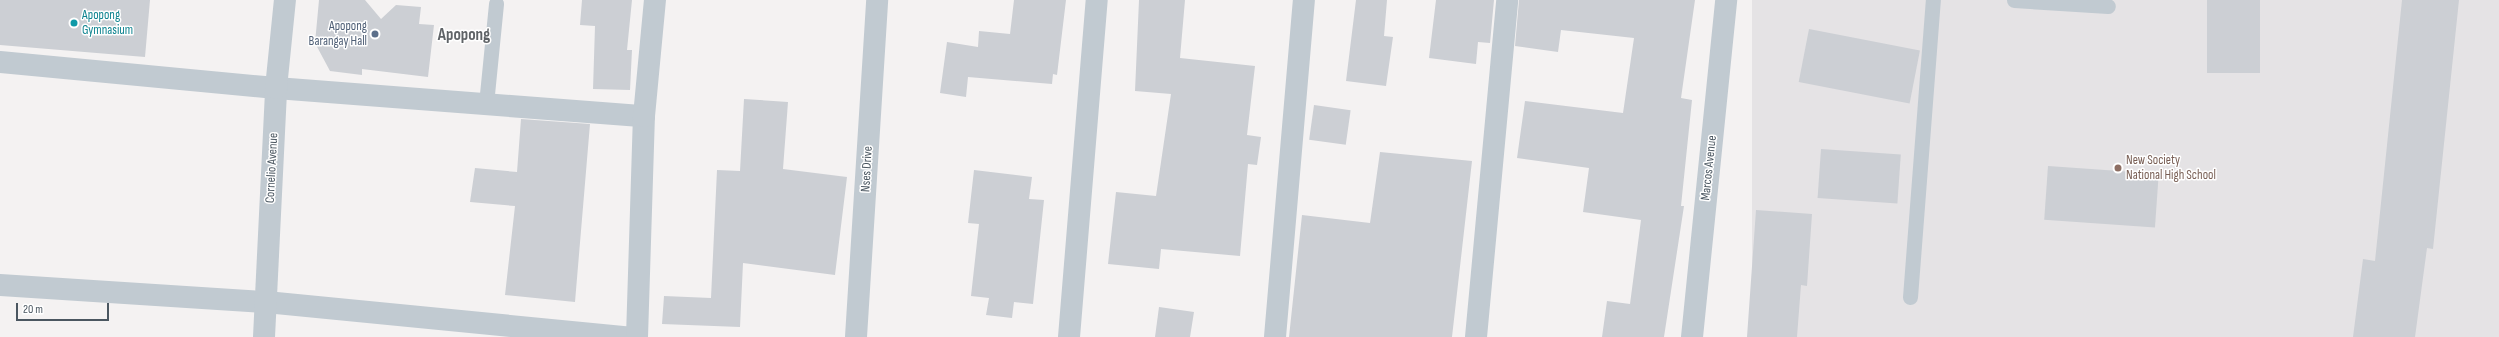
<!DOCTYPE html>
<html>
<head>
<meta charset="utf-8">
<style>
  body { margin:0 }
  #map { position:relative; width:2499px; height:337px; overflow:hidden; background:#f4f2f2; font-family:"Sofia Sans Condensed",sans-serif }
  div>[style] { position:absolute }
  [style*='--x'] { left:calc(var(--x)*1px); top:calc(var(--y)*1px); width:calc(var(--w)*1px); rotate:calc(var(--a)*1deg) }
  .education>* { inset:0; background:#e5e3e5; transform-origin:0 0 }
  .building>* { inset:0; background:#cccfd4; transform-origin:0 0 }
  .service>* { height:15px; margin:-7.5px; padding:0 7.5px; transform-origin:7.5px; border-radius:7.5px; background:#c1cad1 }
  .minor>* { height:22px; margin:-11px; padding:0 11px; transform-origin:11px; border-radius:11px; background:#c1cad1 }
  .tertiary>* { height:22px; margin:-11px; padding:0 11px; transform-origin:11px; border-radius:11px; background:#c1cad1 }
  .dots>* { width:11px; height:11px; translate:-50% -50%; box-sizing:border-box; border:2px solid #fff; border-radius:50% }
  span { translate:-50% -50%; white-space:nowrap; text-align:center; line-height:1.15; -webkit-text-stroke:3px #fff; paint-order:stroke }
  .culture-label { font-size:13px; color:#0d838f }
  .left { translate:0 -50%; text-align:left }
  .service-label { font-size:13px; color:#4e5e75 }
  .right { translate:-100% -50%; text-align:right }
  .education-label { font-size:13px; color:#785e54 }
  .street-label { font-size:13px; color:#4a5660 }
  .district-label { font-size:17px; color:#5f6367; font-weight:700 }
  .scale { position:absolute; left:16px; top:303px; width:93px; height:18px; box-sizing:border-box; border:2px solid #4a5660; border-top:0; padding-left:5px; font-size:12px; line-height:14px; white-space:nowrap; color:#4a5660; -webkit-text-stroke:3px #fff; paint-order:stroke }
</style>
</head>
<body>
<div id="map">
  <div class="education">
    <i style="left:1752px;top:0;width:747px;height:338px"></i>
  </div>
  <div class="building">
    <i style="clip-path:polygon(0 0,150px 0,145px 57px,0 45px)"></i>
    <i style="clip-path:polygon(319px 0,365px 0,381px 19px,396px 5px,421px 7px,419px 24px,434px 25px,428px 77px,362px 69px,362px 75px,330px 71px,315px 43px)"></i>
    <i style="clip-path:polygon(582px 0,632px 0,627px 50px,632px 50px,630px 90px,593px 89px,595px 26px,580px 25px)"></i>
    <i style="clip-path:polygon(1014px 0,1066px 0,1057px 75px,1053px 74px,1052px 84px,968px 77px,966px 97px,940px 93px,947px 42px,978px 47px,979px 31px,1010px 34px)"></i>
    <i style="clip-path:polygon(1139px 0,1185px 0,1180px 58px,1255px 66px,1247px 135px,1261px 137px,1257px 165px,1248px 164px,1240px 256px,1161px 249px,1159px 269px,1108px 264px,1116px 192px,1156px 196px,1171px 94px,1135px 91px)"></i>
    <i style="clip-path:polygon(1356px 0,1387px 0,1384px 36px,1393px 37px,1386px 86px,1346px 81px)"></i>
    <i style="clip-path:polygon(1436px 0,1494px 0,1490px 43px,1478px 42px,1476px 64px,1429px 58px)"></i>
    <i style="clip-path:polygon(1519px 0,1695px 0,1681px 98px,1692px 100px,1681px 206px,1684px 206px,1664px 337px,1602px 337px,1607px 301px,1630px 304px,1641px 220px,1583px 212px,1589px 168px,1517px 158px,1525px 101px,1623px 113px,1634px 38px,1561px 30px,1558px 52px,1515px 46px)"></i>
    <i style="left:2207px;top:0;width:53px;height:73px"></i>
    <i style="clip-path:polygon(2402px 0,2459px 0,2433px 249px,2427px 248px,2415px 337px,2353px 337px,2363px 259px,2375px 261px)"></i>
    <i style="left:1809px;top:29px;width:113px;height:54px;rotate:11deg"></i>
    <i style="clip-path:polygon(744px 99px,788px 102px,783px 169px,847px 177px,835px 275px,743px 263px,740px 327px,662px 324px,664px 296px,711px 298px,717px 170px,740px 171px)"></i>
    <i style="left:1314px;top:105px;width:37px;height:35px;rotate:8deg"></i>
    <i style="clip-path:polygon(521px 119px,590px 124px,575px 302px,505px 295px,515px 206px,470px 202px,475px 168px,517px 172px)"></i>
    <i style="left:1821px;top:149px;width:80px;height:49px;rotate:4deg"></i>
    <i style="clip-path:polygon(1380px 152px,1472px 161px,1452px 337px,1289px 337px,1302px 215px,1370px 223px)"></i>
    <i style="left:2048px;top:166px;width:111px;height:54px;rotate:4deg"></i>
    <i style="clip-path:polygon(974px 170px,1032px 177px,1029px 199px,1044px 200px,1033px 304px,1014px 302px,1012px 318px,986px 315px,989px 298px,971px 296px,979px 224px,968px 223px)"></i>
    <i style="clip-path:polygon(1756px 210px,1812px 214px,1807px 286px,1801px 285px,1797px 337px,1747px 337px)"></i>
    <i style="clip-path:polygon(1159px 307px,1194px 312px,1190px 337px,1155px 337px)"></i>
  </div>
  <div class="service">
    <i style="--x:2014;--y:0;--w:94;--a:3.7"></i>
    <i style="--x:486;--y:104;--w:101;--a:-84.3"></i>
    <i style="--x:1910;--y:297;--w:298;--a:-85.6"></i>
  </div>
  <div class="minor">
    <i style="--x:0;--y:62;--w:277;--a:5.4"></i>
    <i style="--x:276;--y:88;--w:369;--a:4.4"></i>
    <i style="--x:0;--y:285;--w:267;--a:3.7"></i>
    <i style="--x:266;--y:302;--w:361;--a:5.6"></i>
    <i style="--x:637;--y:337;--w:221;--a:-88.2"></i>
    <i style="--x:644;--y:116;--w:117;--a:-84.6"></i>
    <i style="--x:856;--y:337;--w:338;--a:-86.4"></i>
    <i style="--x:1069;--y:337;--w:338;--a:-85.3"></i>
    <i style="--x:1275;--y:337;--w:338;--a:-85.1"></i>
    <i style="--x:1476;--y:337;--w:338;--a:-84.7"></i>
  </div>
  <div class="tertiary">
    <i style="--x:264;--y:337;--w:249;--a:-87.2"></i>
    <i style="--x:276;--y:88;--w:88;--a:-84.2"></i>
    <i style="--x:1692;--y:337;--w:339;--a:-84.2"></i>
  </div>
  <div class="dots">
    <i style="left:74px;top:23px;background:#0f9aa8"></i>
    <i style="left:375px;top:34px;background:#5c6f8a"></i>
    <i style="left:2118px;top:168px;background:#8d6e63"></i>
  </div>
  <div class="culture-label">
    <span class="left" style="left:82px;top:23px">Apopong<br>Gymnasium</span>
  </div>
  <div class="service-label">
    <span class="right" style="left:367px;top:34px">Apopong<br>Barangay Hall</span>
  </div>
  <div class="education-label">
    <span class="left" style="left:2126px;top:168px">New Society<br>National High School</span>
  </div>
  <div class="street-label">
    <span style="left:272px;top:168px;rotate:-87deg">Cornelio Avenue</span>
    <span style="left:1709px;top:168px;rotate:-84deg">Marcos Avenue</span>
    <span style="left:867px;top:169px;rotate:-87deg">Nses Drive</span>
  </div>
  <div class="district-label">
    <span style="left:464px;top:36px">Apopong</span>
  </div>
  <div class="scale">20 m</div>
</div>
</body>
</html>
